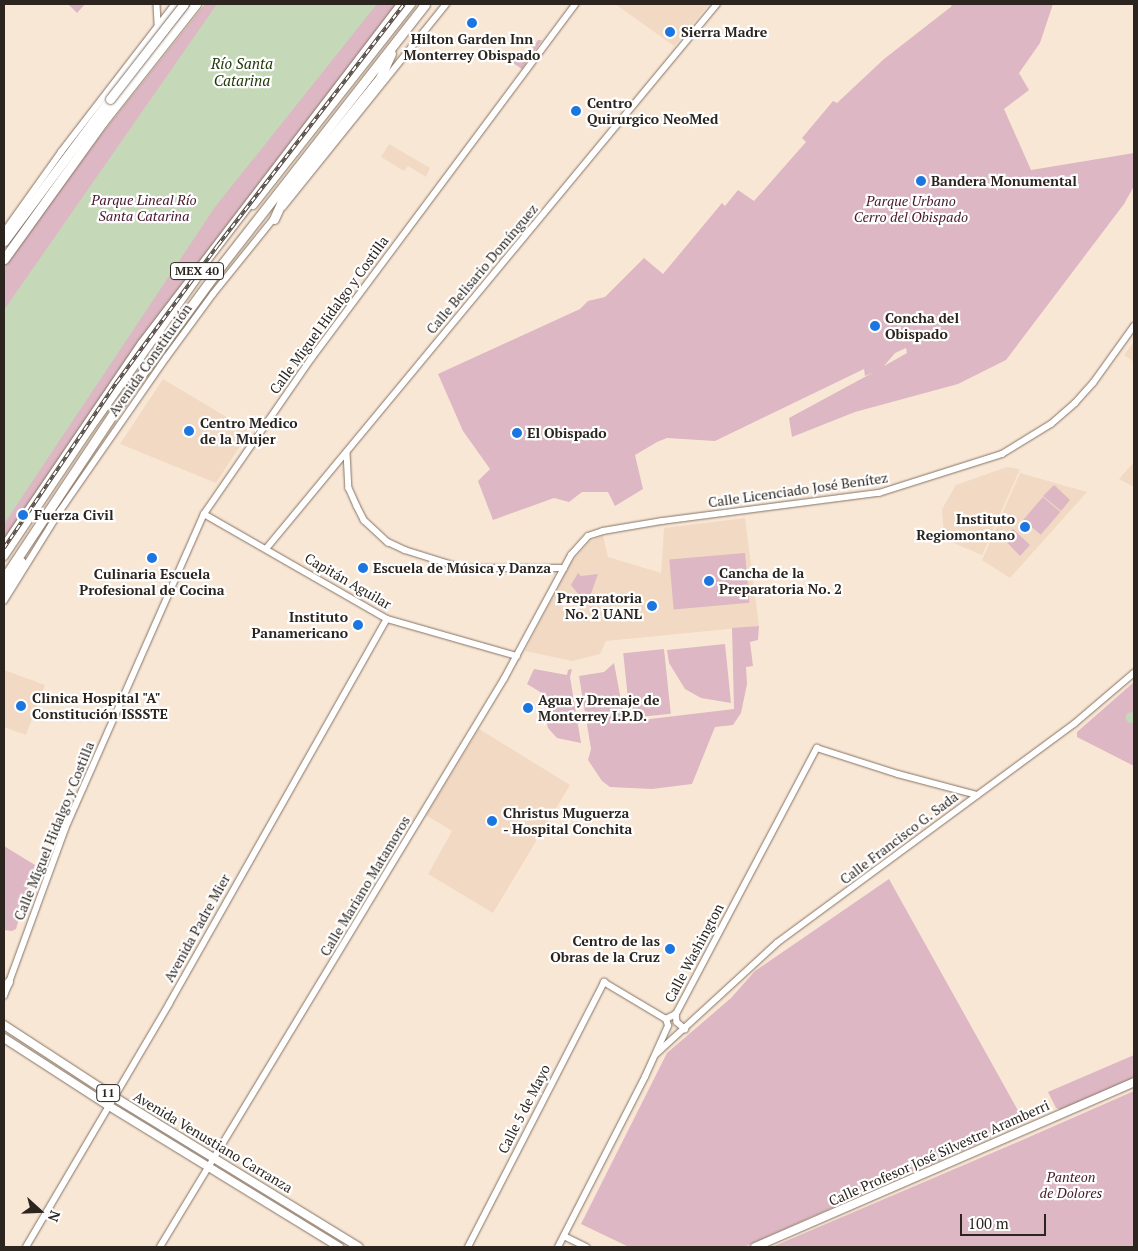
<!DOCTYPE html>
<html>
<head>
<meta charset="utf-8">
<style>
  body { margin:0 }
  #map { position:relative; width:1138px; height:1251px; overflow:hidden; background:#f9e7d6; font-family:"PT Serif",serif }
  div>[style] { position:absolute }
  [style*='--x'] { left:calc(var(--x)*1px); top:calc(var(--y)*1px); width:calc(var(--w)*1px); rotate:calc(var(--a)*1deg) }
  .built>* { inset:0; background:#f2d9c3 }
  .green>* { inset:0; background:#ddb7c3; transform-origin:0 0 }
  .water>* { inset:0; background:#c5d9b8 }
  .round { border-radius:50% }
  .roads { filter:drop-shadow(0 0 1px #847364) drop-shadow(0 0 1px #847364) }
  .minor>* { height:5.5px; margin:-2.75px; padding:0 2.75px; transform-origin:2.75px; border-radius:2.75px; background:#fff }
  .major>* { height:8px; margin:-4px; padding:0 4px; transform-origin:4px; border-radius:4px; background:#fff }
  .highway>* { height:9px; margin:-4.5px; padding:0 4.5px; transform-origin:4.5px; border-radius:4.5px; background:#fff }
  .rail>* { height:4px; margin-top:-2px; transform-origin:0; background:repeating-linear-gradient(90deg,#fff 0 5.5px,#544b43 0 11px); box-sizing:border-box; border-block:1px solid #544b43 }
  .bridges { filter:drop-shadow(0 0 1px #847364) drop-shadow(0 0 1px #847364) }
  .highway-bridge>* { height:9px; margin:-4.5px; padding:0 4.5px; transform-origin:4.5px; border-radius:4.5px; background:#fff }
  .dots>* { width:14px; height:14px; translate:-50% -50%; box-sizing:border-box; border:2px solid #fff; border-radius:50% }
  span { translate:-50% -50%; white-space:nowrap; text-align:center; line-height:1.15; -webkit-text-stroke:4.5px #fff; paint-order:stroke }
  .shield-label span { padding:1px 4px; background:#fff; border:1px solid; border-radius:4px; -webkit-text-stroke-width:0 }
  .shield-label { font-size:12px; color:#2c251f; font-weight:700 }
  .poi-label { font-size:14px; color:#2c251f; font-weight:700 }
  .left { translate:0 -50%; text-align:left }
  .right { translate:-100% -50%; text-align:right }
  .park-label { font-size:14px; color:#47162b; font-style:italic }
  .street-label { font-size:14px; color:#2c251f }
  .water-label { font-size:15px; color:#223a0a; font-style:italic }
  .frame { position:absolute; inset:0; border:5px solid #2c251f; pointer-events:none }
  .north { position:absolute; left:15px; top:1186px; width:50px; height:50px; -webkit-text-stroke:4px #fff; paint-order:stroke; rotate:110deg; font-size:14px; font-weight:700; line-height:20px; text-align:center; color:#2c251f }
  .north::after { content:''; display:block; margin:auto; width:18px; height:22px; background:#2c251f; clip-path:polygon(50% 0,100% 100%,50% 72%,0 100%) }
  .scale { position:absolute; left:960px; top:1214px; width:86px; height:22px; box-sizing:border-box; border:2px solid #2c251f; border-top:0; padding-left:6px; font-size:15px; line-height:18px; white-space:nowrap; color:#2c251f; -webkit-text-stroke:4px #fff; paint-order:stroke }
</style>
</head>
<body>
<div id="map">
  <div class="built">
    <i style="clip-path:polygon(615px 4px,709px 4px,674px 46px)"></i>
    <i style="clip-path:polygon(389px 144px,430px 168px,426px 177px,408px 166px,404px 171px,381px 157px)"></i>
    <i style="clip-path:polygon(1134px 341px,1134px 362px,1124px 355px)"></i>
    <i style="clip-path:polygon(163px 379px,250px 431px,216px 483px,120px 444px)"></i>
    <i style="clip-path:polygon(1134px 462px,1134px 487px,1119px 479px)"></i>
    <i style="clip-path:polygon(1007px 467px,1020px 469px,982px 555px,944px 539px,942px 509px,956px 485px)"></i>
    <i style="clip-path:polygon(1020px 473px,1087px 492px,1010px 578px,982px 560px)"></i>
    <i style="clip-path:polygon(745px 518px,759px 626px,606px 641px,600px 654px,572px 661px,525px 651px,571px 562px,589px 542px,603px 535px,608px 557px,661px 573px,664px 528px)"></i>
    <i style="clip-path:polygon(4px 670px,45px 685px,26px 735px,4px 727px)"></i>
    <i style="clip-path:polygon(479px 729px,570px 785px,493px 913px,428px 874px,452px 831px,426px 815px)"></i>
  </div>
  <div class="green">
    <i style="clip-path:polygon(68px 4px,85px 4px,77px 13px)"></i>
    <i style="clip-path:polygon(205px 4px,398px 4px,232px 223px,4px 544px,4px 266px,99px 137px)"></i>
    <i style="clip-path:polygon(evenodd,949px 4px,1053px 4px,1040px 43px,1019px 73px,1029px 90px,1004px 109px,1031px 170px,1134px 153px,1134px 186px,1124px 204px,1006px 360px,958px 384px,855px 412px,792px 437px,789px 418px,874px 372px,865px 376px,864px 369px,715px 441px,667px 438px,657px 442px,635px 455px,643px 489px,615px 506px,608px 492px,582px 492px,569px 502px,554px 498px,493px 520px,478px 481px,490px 469px,463px 431px,438px 374px,580px 309px,588px 301px,605px 297px,644px 258px,663px 274px,722px 203px,725px 206px,738px 190px,754px 201px,806px 142px,802px 138px,833px 101px,837px 103px,884px 59px,952px 6px,949px 4px,906px 348px,907px 353px,884px 366px,895px 353px,906px 348px)"></i>
    <i style="clip-path:polygon(538px 40px,542px 40px,522px 69px,513px 63px,515px 58px,525px 57px)"></i>
    <i style="clip-path:polygon(1054px 485px,1070px 500px,1061px 511px,1043px 496px)"></i>
    <i style="left:1043px;top:497px;width:23px;height:30px;rotate:41deg"></i>
    <i style="clip-path:polygon(1013px 529px,1030px 545px,1020px 556px,1003px 538px)"></i>
    <i style="left:745px;top:553px;width:50px;height:76px;rotate:85deg"></i>
    <i style="clip-path:polygon(578px 573px,581px 576px,598px 574px,587px 605px,571px 585px)"></i>
    <i style="clip-path:polygon(759px 626px,758px 640px,750px 642px,753px 666px,746px 667px,747px 684px,741px 713px,733px 725px,715px 727px,692px 784px,652px 789px,610px 787px,602px 781px,588px 760px,591px 749px,579px 676px,604px 672px,614px 663px,625px 722px,734px 709px,732px 628px)"></i>
    <i style="clip-path:polygon(725px 644px,731px 703px,701px 698px,685px 689px,669px 663px,667px 650px)"></i>
    <i style="left:664px;top:649px;width:65px;height:41px;rotate:84deg"></i>
    <i style="clip-path:polygon(534px 669px,567px 675px,568px 670px,572px 669px,570px 677px,581px 743px,557px 738px,548px 728px,545px 716px,555px 701px,527px 684px)"></i>
    <i style="clip-path:polygon(1134px 682px,1134px 766px,1077px 737px,1077px 732px)"></i>
    <i style="clip-path:polygon(4px 846px,35px 865px,16px 929px,12px 931px,4px 930px)"></i>
    <i style="clip-path:polygon(889px 879px,1025px 1123px,744px 1247px,629px 1247px,581px 1224px,667px 1053px,731px 998px,755px 971px)"></i>
    <i style="clip-path:polygon(1134px 1055px,1134px 1079px,1061px 1110px,1056px 1108px,1048px 1092px)"></i>
    <i style="clip-path:polygon(1134px 1091px,1134px 1247px,772px 1247px,1013px 1144px)"></i>
  </div>
  <div class="water">
    <i style="clip-path:polygon(217px 4px,377px 4px,215px 207px,4px 524px,4px 310px)"></i>
    <i class="round" style="left:1125.5px;top:711.5px;width:11px;height:11px"></i>
  </div>
  <div class="roads">
    <div class="minor">
      <i style="--x:157;--y:4;--w:20;--a:87"></i>
      <i style="--x:283;--y:207;--w:260;--a:-51.2"></i>
      <i style="--x:4;--y:232;--w:98;--a:-54.5"></i>
      <i style="--x:61;--y:152;--w:187;--a:-52.4"></i>
      <i style="--x:347;--y:453;--w:35;--a:87"></i>
      <i style="--x:349;--y:488;--w:20;--a:66"></i>
      <i style="--x:357;--y:506;--w:16;--a:63"></i>
      <i style="--x:364;--y:520;--w:33;--a:43"></i>
      <i style="--x:388;--y:542;--w:19;--a:25"></i>
      <i style="--x:405;--y:550;--w:60;--a:17.5"></i>
      <i style="--x:462;--y:568;--w:102;--a:0"></i>
      <i style="--x:204;--y:514;--w:211;--a:29.8"></i>
      <i style="--x:387;--y:619;--w:135;--a:15.9"></i>
      <i style="--x:266;--y:549;--w:707;--a:-50.39"></i>
      <i style="--x:4;--y:601;--w:106;--a:-58.1"></i>
      <i style="--x:60;--y:511;--w:186;--a:-55.3"></i>
      <i style="--x:166;--y:358;--w:79;--a:-53.7"></i>
      <i style="--x:213;--y:294;--w:100;--a:-51.1"></i>
      <i style="--x:4;--y:996;--w:178;--a:-69.9"></i>
      <i style="--x:65;--y:829;--w:344;--a:-66.2"></i>
      <i style="--x:204;--y:514;--w:188;--a:-55.4"></i>
      <i style="--x:311;--y:359;--w:443;--a:-53.3"></i>
      <i style="--x:676;--y:1014;--w:8;--a:83"></i>
      <i style="--x:677;--y:1022;--w:11;--a:41"></i>
      <i style="--x:666;--y:1019;--w:11;--a:-27"></i>
      <i style="--x:676;--y:1014;--w:301;--a:-62.1"></i>
      <i style="--x:817;--y:748;--w:85;--a:17.8"></i>
      <i style="--x:898;--y:774;--w:82;--a:14.9"></i>
      <i style="--x:656;--y:1054;--w:164;--a:-42.5"></i>
      <i style="--x:777;--y:943;--w:369;--a:-36.4"></i>
      <i style="--x:1074;--y:724;--w:79;--a:-40.4"></i>
      <i style="--x:564;--y:1236;--w:25;--a:26"></i>
      <i style="--x:26;--y:1247;--w:282;--a:-59.5"></i>
      <i style="--x:169;--y:1004;--w:442;--a:-60.5"></i>
      <i style="--x:160;--y:1247;--w:664;--a:-58.8"></i>
      <i style="--x:504;--y:679;--w:141;--a:-61.6"></i>
      <i style="--x:571;--y:555;--w:25;--a:-48"></i>
      <i style="--x:588;--y:536;--w:16;--a:-18"></i>
      <i style="--x:603;--y:531;--w:60;--a:-9.6"></i>
      <i style="--x:662;--y:521;--w:219;--a:-7.4"></i>
      <i style="--x:879;--y:493;--w:129;--a:-17.6"></i>
      <i style="--x:1002;--y:454;--w:57;--a:-31.5"></i>
      <i style="--x:1051;--y:424;--w:32;--a:-41"></i>
      <i style="--x:1075;--y:403;--w:27;--a:-48"></i>
      <i style="--x:1093;--y:383;--w:70;--a:-54.3"></i>
      <i style="--x:468;--y:1247;--w:298;--a:-62.8"></i>
      <i style="--x:604;--y:982;--w:72;--a:30.8"></i>
      <i style="--x:558;--y:1247;--w:191;--a:-62.9"></i>
      <i style="--x:645;--y:1077;--w:56;--a:-65.7"></i>
      <i style="--x:668;--y:1026;--w:7;--a:-106"></i>
    </div>
    <div class="major">
      <i style="--x:253;--y:205;--w:256;--a:-51.8"></i>
      <i style="--x:4;--y:556;--w:154;--a:-56.1"></i>
      <i style="--x:90;--y:428;--w:183;--a:-54.6"></i>
      <i style="--x:4;--y:991;--w:10;--a:-61"></i>
      <i style="--x:4;--y:1025;--w:137;--a:33.1"></i>
      <i style="--x:119;--y:1100;--w:281;--a:31.5"></i>
      <i style="--x:4;--y:1038;--w:125;--a:32.9"></i>
      <i style="--x:109;--y:1106;--w:270;--a:31.5"></i>
      <i style="--x:755;--y:1247;--w:413;--a:-23.5"></i>
    </div>
    <div class="highway">
      <i style="--x:274;--y:219;--w:24;--a:-66"></i>
      <i style="--x:284;--y:197;--w:153;--a:-51.1"></i>
      <i style="--x:380;--y:78;--w:27;--a:-66"></i>
      <i style="--x:4;--y:241;--w:177;--a:-53.3"></i>
      <i style="--x:4;--y:259;--w:168;--a:-54.2"></i>
      <i style="--x:102;--y:123;--w:152;--a:-51.7"></i>
      <i style="--x:4;--y:546;--w:245;--a:-55.8"></i>
      <i style="--x:142;--y:343;--w:427;--a:-52.6"></i>
      <i style="--x:4;--y:578;--w:211;--a:-56.4"></i>
      <i style="--x:121;--y:402;--w:172;--a:-53.7"></i>
      <i style="--x:223;--y:263;--w:328;--a:-52"></i>
      <i style="--x:4;--y:591;--w:34;--a:-60"></i>
    </div>
  </div>
  <div class="rail">
    <i style="--x:4;--y:548;--w:201;--a:-55.8"></i>
    <i style="--x:117;--y:382;--w:170;--a:-53.6"></i>
    <i style="--x:218;--y:245;--w:304;--a:-52.3"></i>
  </div>
  <div class="bridges">
    <div class="highway-bridge">
      <i style="--x:110;--y:99;--w:120;--a:-52.1"></i>
    </div>
  </div>
  <div class="dots">
    <i style="left:472px;top:23px;background:#1c76df"></i>
    <i style="left:670px;top:32px;background:#1c76df"></i>
    <i style="left:576px;top:111px;background:#1c76df"></i>
    <i style="left:921px;top:181px;background:#1c76df"></i>
    <i style="left:875px;top:326px;background:#1c76df"></i>
    <i style="left:189px;top:431px;background:#1c76df"></i>
    <i style="left:517px;top:433px;background:#1c76df"></i>
    <i style="left:23px;top:515px;background:#1c76df"></i>
    <i style="left:1025px;top:527px;background:#1c76df"></i>
    <i style="left:152px;top:558px;background:#1c76df"></i>
    <i style="left:363px;top:568px;background:#1c76df"></i>
    <i style="left:709px;top:581px;background:#1c76df"></i>
    <i style="left:652px;top:606px;background:#1c76df"></i>
    <i style="left:358px;top:625px;background:#1c76df"></i>
    <i style="left:21px;top:706px;background:#1c76df"></i>
    <i style="left:528px;top:708px;background:#1c76df"></i>
    <i style="left:492px;top:821px;background:#1c76df"></i>
    <i style="left:670px;top:949px;background:#1c76df"></i>
  </div>
  <div class="shield-label">
    <span style="left:197px;top:271px">MEX 40</span>
    <span style="left:108px;top:1093px">11</span>
  </div>
  <div class="poi-label">
    <span class="left" style="left:681px;top:32px">Sierra Madre</span>
    <span style="left:472px;top:47px">Hilton Garden Inn<br>Monterrey Obispado</span>
    <span class="left" style="left:587px;top:111px">Centro<br>Quirurgico NeoMed</span>
    <span class="left" style="left:931px;top:181px">Bandera Monumental</span>
    <span class="left" style="left:885px;top:326px">Concha del<br>Obispado</span>
    <span class="left" style="left:200px;top:431px">Centro Medico<br>de la Mujer</span>
    <span class="left" style="left:527px;top:433px">El Obispado</span>
    <span class="left" style="left:34px;top:515px">Fuerza Civil</span>
    <span class="right" style="left:1015px;top:527px">Instituto<br>Regiomontano</span>
    <span class="left" style="left:373px;top:568px">Escuela de Música y Danza</span>
    <span class="left" style="left:719px;top:581px">Cancha de la<br>Preparatoria No. 2</span>
    <span style="left:152px;top:582px">Culinaria Escuela<br>Profesional de Cocina</span>
    <span class="right" style="left:642px;top:606px">Preparatoria<br>No. 2 UANL</span>
    <span class="right" style="left:348px;top:625px">Instituto<br>Panamericano</span>
    <span class="left" style="left:32px;top:706px">Clinica Hospital "A"<br>Constitución ISSSTE</span>
    <span class="left" style="left:538px;top:708px">Agua y Drenaje de<br>Monterrey I.P.D.</span>
    <span class="left" style="left:503px;top:821px">Christus Muguerza<br>- Hospital Conchita</span>
    <span class="right" style="left:660px;top:949px">Centro de las<br>Obras de la Cruz</span>
  </div>
  <div class="park-label">
    <span style="left:144px;top:208px">Parque Lineal Río<br>Santa Catarina</span>
    <span style="left:911px;top:209px">Parque Urbano<br>Cerro del Obispado</span>
    <span style="left:1071px;top:1185px">Panteon<br>de Dolores</span>
  </div>
  <div class="street-label">
    <span style="left:482px;top:269px;rotate:-50deg">Calle Belisario Domínguez</span>
    <span style="left:329px;top:315px;rotate:-54deg">Calle Miguel Hidalgo y Costilla</span>
    <span style="left:150px;top:360px;rotate:-55deg">Avenida Constitución</span>
    <span style="left:798px;top:490px;rotate:-8deg">Calle Licenciado José Benítez</span>
    <span style="left:348px;top:581px;rotate:30deg">Capitán Aguilar</span>
    <span style="left:54px;top:831px;rotate:-68deg">Calle Miguel Hidalgo y Costilla</span>
    <span style="left:899px;top:838px;rotate:-37deg">Calle Francisco G. Sada</span>
    <span style="left:365px;top:886px;rotate:-59deg">Calle Mariano Matamoros</span>
    <span style="left:197px;top:928px;rotate:-61deg">Avenida Padre Mier</span>
    <span style="left:694px;top:953px;rotate:-62deg">Calle Washington</span>
    <span style="left:524px;top:1109px;rotate:-63deg">Calle 5 de Mayo</span>
    <span style="left:213px;top:1142px;rotate:31deg">Avenida Venustiano Carranza</span>
    <span style="left:939px;top:1153px;rotate:-24deg">Calle Profesor José Silvestre Aramberri</span>
  </div>
  <div class="water-label">
    <span style="left:242px;top:72px">Río Santa<br>Catarina</span>
  </div>
  <div class="frame"></div>
  <div class="north">N</div>
  <div class="scale">100 m</div>
</div>
</body>
</html>
